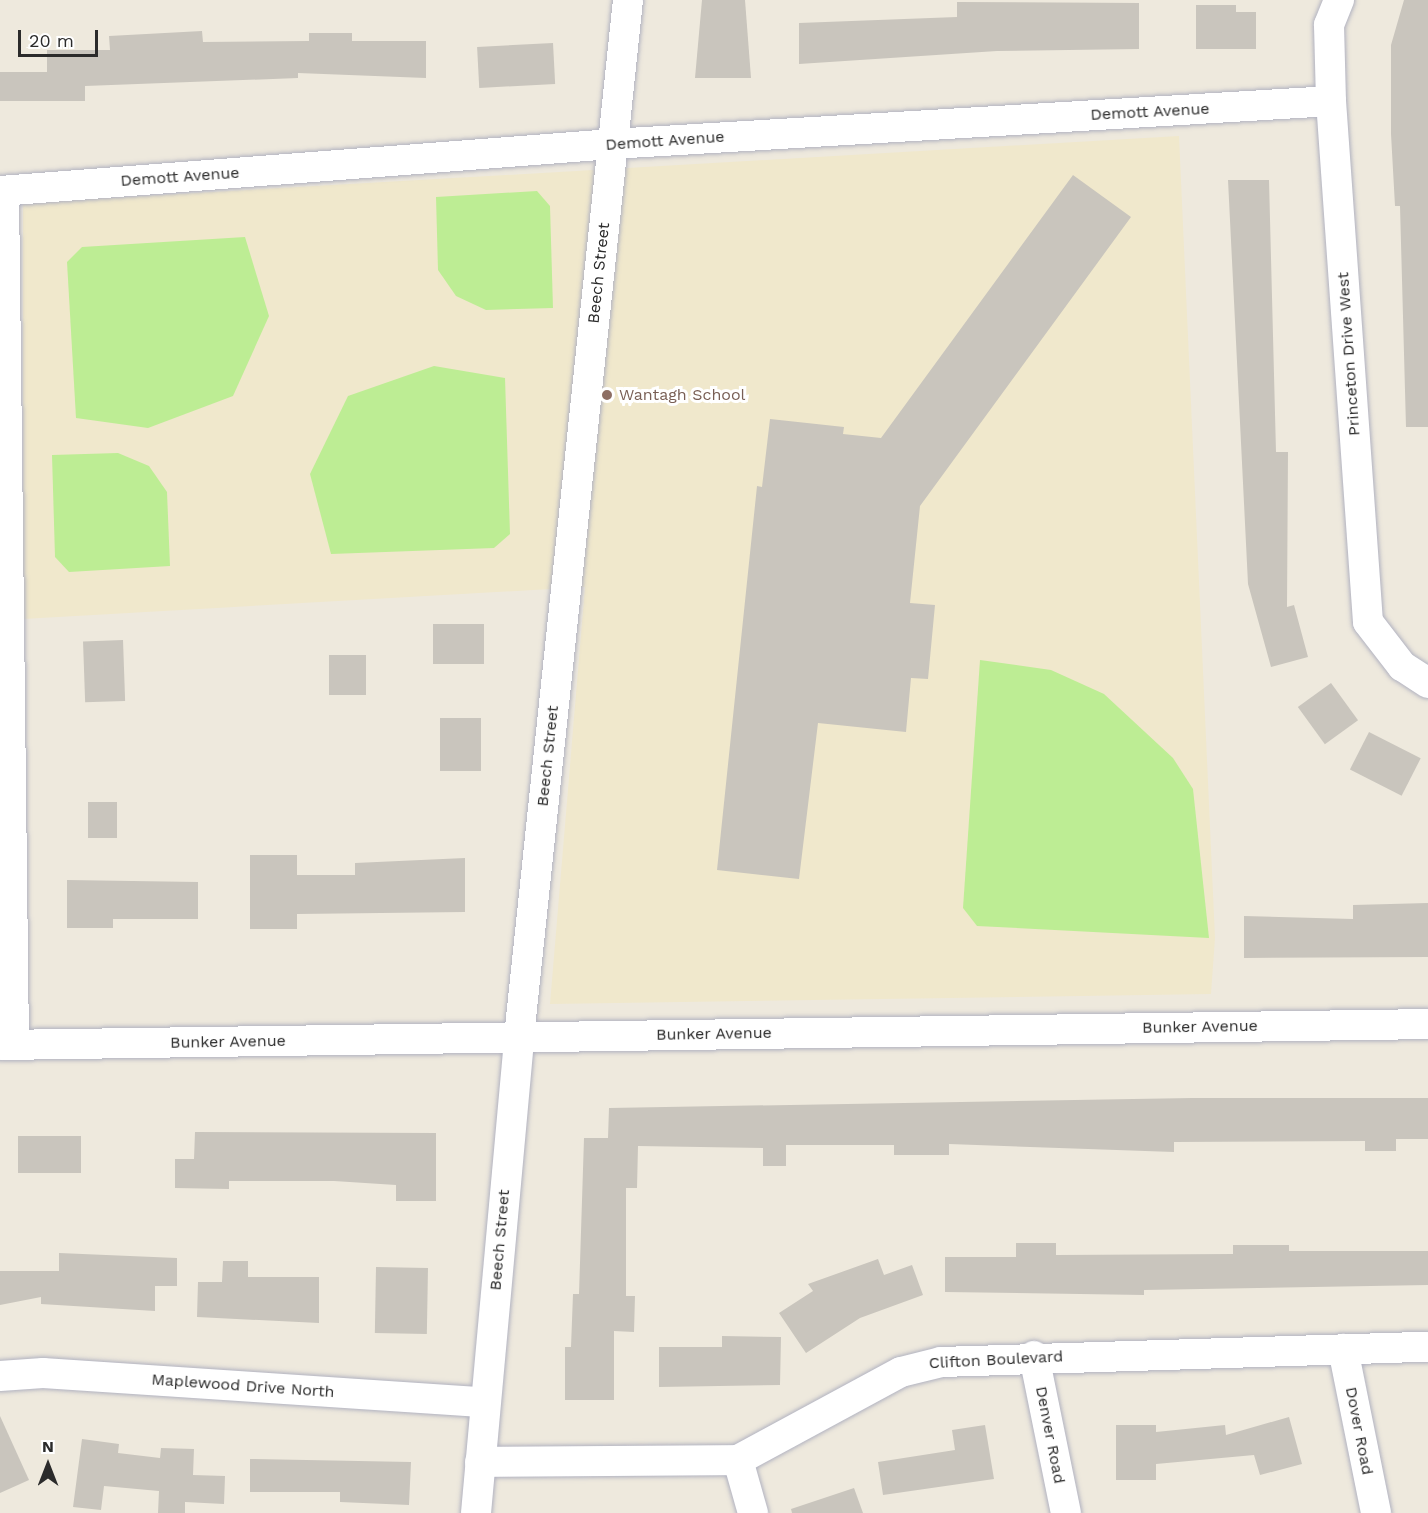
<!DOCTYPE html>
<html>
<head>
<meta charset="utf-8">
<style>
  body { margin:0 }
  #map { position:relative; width:1428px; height:1513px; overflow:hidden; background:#eee9dd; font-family:"Work Sans",sans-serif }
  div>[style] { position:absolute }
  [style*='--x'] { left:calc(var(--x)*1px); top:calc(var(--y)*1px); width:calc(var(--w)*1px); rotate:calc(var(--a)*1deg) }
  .education>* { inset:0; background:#f0e8cc }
  .pitch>* { inset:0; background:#bded94 }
  .building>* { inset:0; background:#c9c5bd; transform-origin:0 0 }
  .roads { filter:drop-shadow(0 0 2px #b1b2c0) drop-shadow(0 0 2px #b1b2c0) }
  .minor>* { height:30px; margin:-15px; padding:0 15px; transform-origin:15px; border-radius:15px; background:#fff }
  .dots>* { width:16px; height:16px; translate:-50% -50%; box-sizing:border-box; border:3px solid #fff; border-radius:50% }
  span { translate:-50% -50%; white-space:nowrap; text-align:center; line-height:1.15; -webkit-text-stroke:6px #fff; paint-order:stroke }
  .street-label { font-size:16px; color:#2b2b2b }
  .education-label { font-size:16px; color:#785e54 }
  .left { translate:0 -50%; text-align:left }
  .north { position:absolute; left:18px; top:1435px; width:60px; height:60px; -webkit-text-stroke:4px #fff; paint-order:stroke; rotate:0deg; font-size:16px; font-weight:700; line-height:24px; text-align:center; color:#2b2b2b }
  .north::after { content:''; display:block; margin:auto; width:21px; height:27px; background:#2b2b2b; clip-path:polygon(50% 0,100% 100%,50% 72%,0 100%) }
  .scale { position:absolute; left:18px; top:30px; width:80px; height:27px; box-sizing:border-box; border:3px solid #2b2b2b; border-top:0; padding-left:8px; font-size:18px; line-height:21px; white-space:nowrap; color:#2b2b2b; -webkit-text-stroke:4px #fff; paint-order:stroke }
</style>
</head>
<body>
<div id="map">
  <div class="education">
    <i style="clip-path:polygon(1179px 136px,1215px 938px,1211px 994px,550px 1004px,585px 587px,23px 619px,23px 203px)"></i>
  </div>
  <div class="pitch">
    <i style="clip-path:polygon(537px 191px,550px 206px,553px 308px,486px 310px,456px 296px,438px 270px,436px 197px)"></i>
    <i style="clip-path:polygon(245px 237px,269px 316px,233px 396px,148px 428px,76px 418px,67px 262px,82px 247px)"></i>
    <i style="clip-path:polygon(434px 366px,505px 378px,510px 534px,494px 548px,331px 554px,310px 474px,348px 396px)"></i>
    <i style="clip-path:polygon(118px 453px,149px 466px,167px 492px,170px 566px,69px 572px,55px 557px,52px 455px)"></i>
    <i style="clip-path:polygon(980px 660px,1051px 670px,1104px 694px,1173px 758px,1193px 789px,1209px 938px,977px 926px,963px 908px)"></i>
  </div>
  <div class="building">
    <i style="clip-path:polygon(702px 0,745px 0,751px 78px,695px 78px)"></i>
    <i style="clip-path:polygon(1404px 0,1428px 0,1428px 427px,1406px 427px,1400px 206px,1395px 206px,1391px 134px,1391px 45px)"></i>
    <i style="clip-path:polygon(957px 2px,1139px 3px,1139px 49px,997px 51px,799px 64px,799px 23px,957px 17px)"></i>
    <i style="clip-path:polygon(1196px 5px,1236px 5px,1236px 12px,1256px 12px,1256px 49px,1196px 49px)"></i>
    <i style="clip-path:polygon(202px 31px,203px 42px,309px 41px,309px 33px,352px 33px,352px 41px,426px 41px,426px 78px,298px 73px,298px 78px,85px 86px,85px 101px,0 101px,0 72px,47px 72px,47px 50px,110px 50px,109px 36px)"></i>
    <i style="left:553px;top:43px;width:41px;height:76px;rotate:87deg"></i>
    <i style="clip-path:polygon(1073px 175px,1131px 217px,920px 506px,910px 603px,935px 605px,928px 679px,911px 678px,906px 732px,818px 723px,799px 879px,717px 870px,757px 486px,762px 487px,770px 419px,844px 427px,843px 434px,881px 438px)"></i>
    <i style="clip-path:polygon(1228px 180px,1269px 180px,1276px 452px,1288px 452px,1287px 607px,1294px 605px,1308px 657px,1271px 667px,1248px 584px)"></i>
    <i style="left:433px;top:624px;width:51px;height:40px"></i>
    <i style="left:123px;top:640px;width:61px;height:40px;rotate:88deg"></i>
    <i style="left:329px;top:655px;width:37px;height:40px"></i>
    <i style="left:1331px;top:683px;width:46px;height:41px;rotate:54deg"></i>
    <i style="left:440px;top:718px;width:41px;height:53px"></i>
    <i style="left:1369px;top:732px;width:58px;height:42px;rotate:27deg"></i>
    <i style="left:88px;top:802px;width:29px;height:36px"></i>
    <i style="clip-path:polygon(250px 855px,297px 855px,297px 875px,355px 875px,355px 863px,465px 858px,465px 912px,297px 914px,297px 929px,250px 929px)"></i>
    <i style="clip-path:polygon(67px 880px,198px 882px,198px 919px,113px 919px,113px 928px,67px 928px)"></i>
    <i style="clip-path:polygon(1428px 903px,1428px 957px,1244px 958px,1244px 916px,1353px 919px,1353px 905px)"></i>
    <i style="clip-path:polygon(1192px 1098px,1428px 1098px,1428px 1139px,1396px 1139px,1396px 1151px,1365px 1151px,1365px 1141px,1174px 1142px,1174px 1152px,949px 1144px,949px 1155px,894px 1155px,894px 1145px,786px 1145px,786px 1166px,763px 1166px,763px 1148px,638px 1146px,637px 1188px,626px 1188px,626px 1296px,635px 1296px,634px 1332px,614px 1331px,614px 1400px,565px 1400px,565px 1347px,571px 1347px,573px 1294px,579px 1294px,584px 1138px,608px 1138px,609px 1108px)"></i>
    <i style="clip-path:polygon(195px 1132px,436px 1133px,436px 1201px,396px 1201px,396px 1185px,334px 1181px,229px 1181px,229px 1189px,175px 1188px,175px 1159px,194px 1159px)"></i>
    <i style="left:18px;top:1136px;width:63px;height:37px"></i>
    <i style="clip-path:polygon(1016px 1243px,1056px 1243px,1056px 1255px,1233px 1254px,1233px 1245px,1289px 1245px,1289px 1251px,1428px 1251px,1428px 1285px,1144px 1290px,1144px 1295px,945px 1292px,945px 1257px,1016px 1257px)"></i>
    <i style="clip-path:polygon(59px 1253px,177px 1258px,177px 1286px,155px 1286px,155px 1311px,41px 1304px,41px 1297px,0 1305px,0 1271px,59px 1271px)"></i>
    <i style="clip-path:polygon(878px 1259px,884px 1275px,912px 1265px,923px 1295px,860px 1318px,806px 1353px,779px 1313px,813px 1291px,808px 1284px)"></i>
    <i style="clip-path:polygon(223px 1261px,248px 1261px,248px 1277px,319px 1277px,319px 1323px,197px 1317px,198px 1282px,222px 1282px)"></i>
    <i style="left:376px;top:1267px;width:52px;height:66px;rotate:1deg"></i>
    <i style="clip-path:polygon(722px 1336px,781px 1337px,780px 1385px,659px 1387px,659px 1347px,722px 1347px)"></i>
    <i style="clip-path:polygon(0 1416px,29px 1480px,0 1493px)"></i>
    <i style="clip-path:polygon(1289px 1417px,1302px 1464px,1260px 1475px,1254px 1455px,1156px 1464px,1156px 1480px,1116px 1480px,1116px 1425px,1156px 1425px,1156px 1432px,1225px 1425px,1226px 1435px)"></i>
    <i style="clip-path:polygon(985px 1425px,994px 1479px,883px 1495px,878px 1462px,955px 1450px,952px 1430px)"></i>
    <i style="clip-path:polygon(82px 1439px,119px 1444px,118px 1453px,160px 1458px,161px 1448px,194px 1449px,193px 1475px,225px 1476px,224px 1504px,185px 1502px,185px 1513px,158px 1513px,159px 1491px,104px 1486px,101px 1510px,73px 1507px)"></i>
    <i style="clip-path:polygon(250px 1459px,411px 1462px,409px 1505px,340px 1502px,340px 1492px,250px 1492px)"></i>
    <i style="clip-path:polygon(854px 1488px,863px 1513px,792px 1513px,791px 1509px)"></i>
  </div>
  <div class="roads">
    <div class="minor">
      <i style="--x:1339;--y:0;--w:27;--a:112"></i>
      <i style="--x:1329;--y:25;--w:76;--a:88.5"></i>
      <i style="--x:1331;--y:101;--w:522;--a:85.94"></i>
      <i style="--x:1368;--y:622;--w:56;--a:52.3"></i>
      <i style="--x:1402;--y:666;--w:31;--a:33"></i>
      <i style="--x:0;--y:191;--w:614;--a:-4.39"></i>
      <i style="--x:612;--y:144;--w:720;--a:-3.42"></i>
      <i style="--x:4;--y:191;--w:854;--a:89.33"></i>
      <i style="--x:0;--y:1045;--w:1428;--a:-0.84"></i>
      <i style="--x:1343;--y:1349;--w:167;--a:78.6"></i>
      <i style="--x:1034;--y:1356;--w:160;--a:78.5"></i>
      <i style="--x:0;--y:1376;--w:43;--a:-4"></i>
      <i style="--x:43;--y:1373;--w:443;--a:3.8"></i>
      <i style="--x:738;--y:1460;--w:55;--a:74.2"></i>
      <i style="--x:480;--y:1462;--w:258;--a:-0.4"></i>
      <i style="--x:738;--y:1460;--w:185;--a:-28.4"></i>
      <i style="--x:901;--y:1372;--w:41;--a:-14"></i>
      <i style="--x:941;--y:1362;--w:487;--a:-1.8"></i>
      <i style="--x:476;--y:1513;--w:478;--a:-84.8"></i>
      <i style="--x:519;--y:1037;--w:1043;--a:-84"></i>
    </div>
  </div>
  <div class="dots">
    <i style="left:607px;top:395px;background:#8d6e63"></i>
  </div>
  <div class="street-label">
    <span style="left:1150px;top:112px;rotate:-3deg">Demott Avenue</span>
    <span style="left:665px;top:141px;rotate:-4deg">Demott Avenue</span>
    <span style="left:180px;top:177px;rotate:-4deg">Demott Avenue</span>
    <span style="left:599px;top:273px;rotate:-84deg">Beech Street</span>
    <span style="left:1349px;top:354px;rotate:-94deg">Princeton Drive West</span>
    <span style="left:548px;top:756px;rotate:-84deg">Beech Street</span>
    <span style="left:1200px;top:1027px;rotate:-1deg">Bunker Avenue</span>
    <span style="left:714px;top:1034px;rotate:-1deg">Bunker Avenue</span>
    <span style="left:228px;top:1042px;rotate:-1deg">Bunker Avenue</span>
    <span style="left:500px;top:1240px;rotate:-85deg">Beech Street</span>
    <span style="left:996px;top:1360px;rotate:-3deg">Clifton Boulevard</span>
    <span style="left:243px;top:1386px;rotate:4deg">Maplewood Drive North</span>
    <span style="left:1359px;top:1431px;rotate:79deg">Dover Road</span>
    <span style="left:1050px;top:1435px;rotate:79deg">Denver Road</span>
  </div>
  <div class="education-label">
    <span class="left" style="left:619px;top:395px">Wantagh School</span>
  </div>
  <div class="north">N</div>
  <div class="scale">20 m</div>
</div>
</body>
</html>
